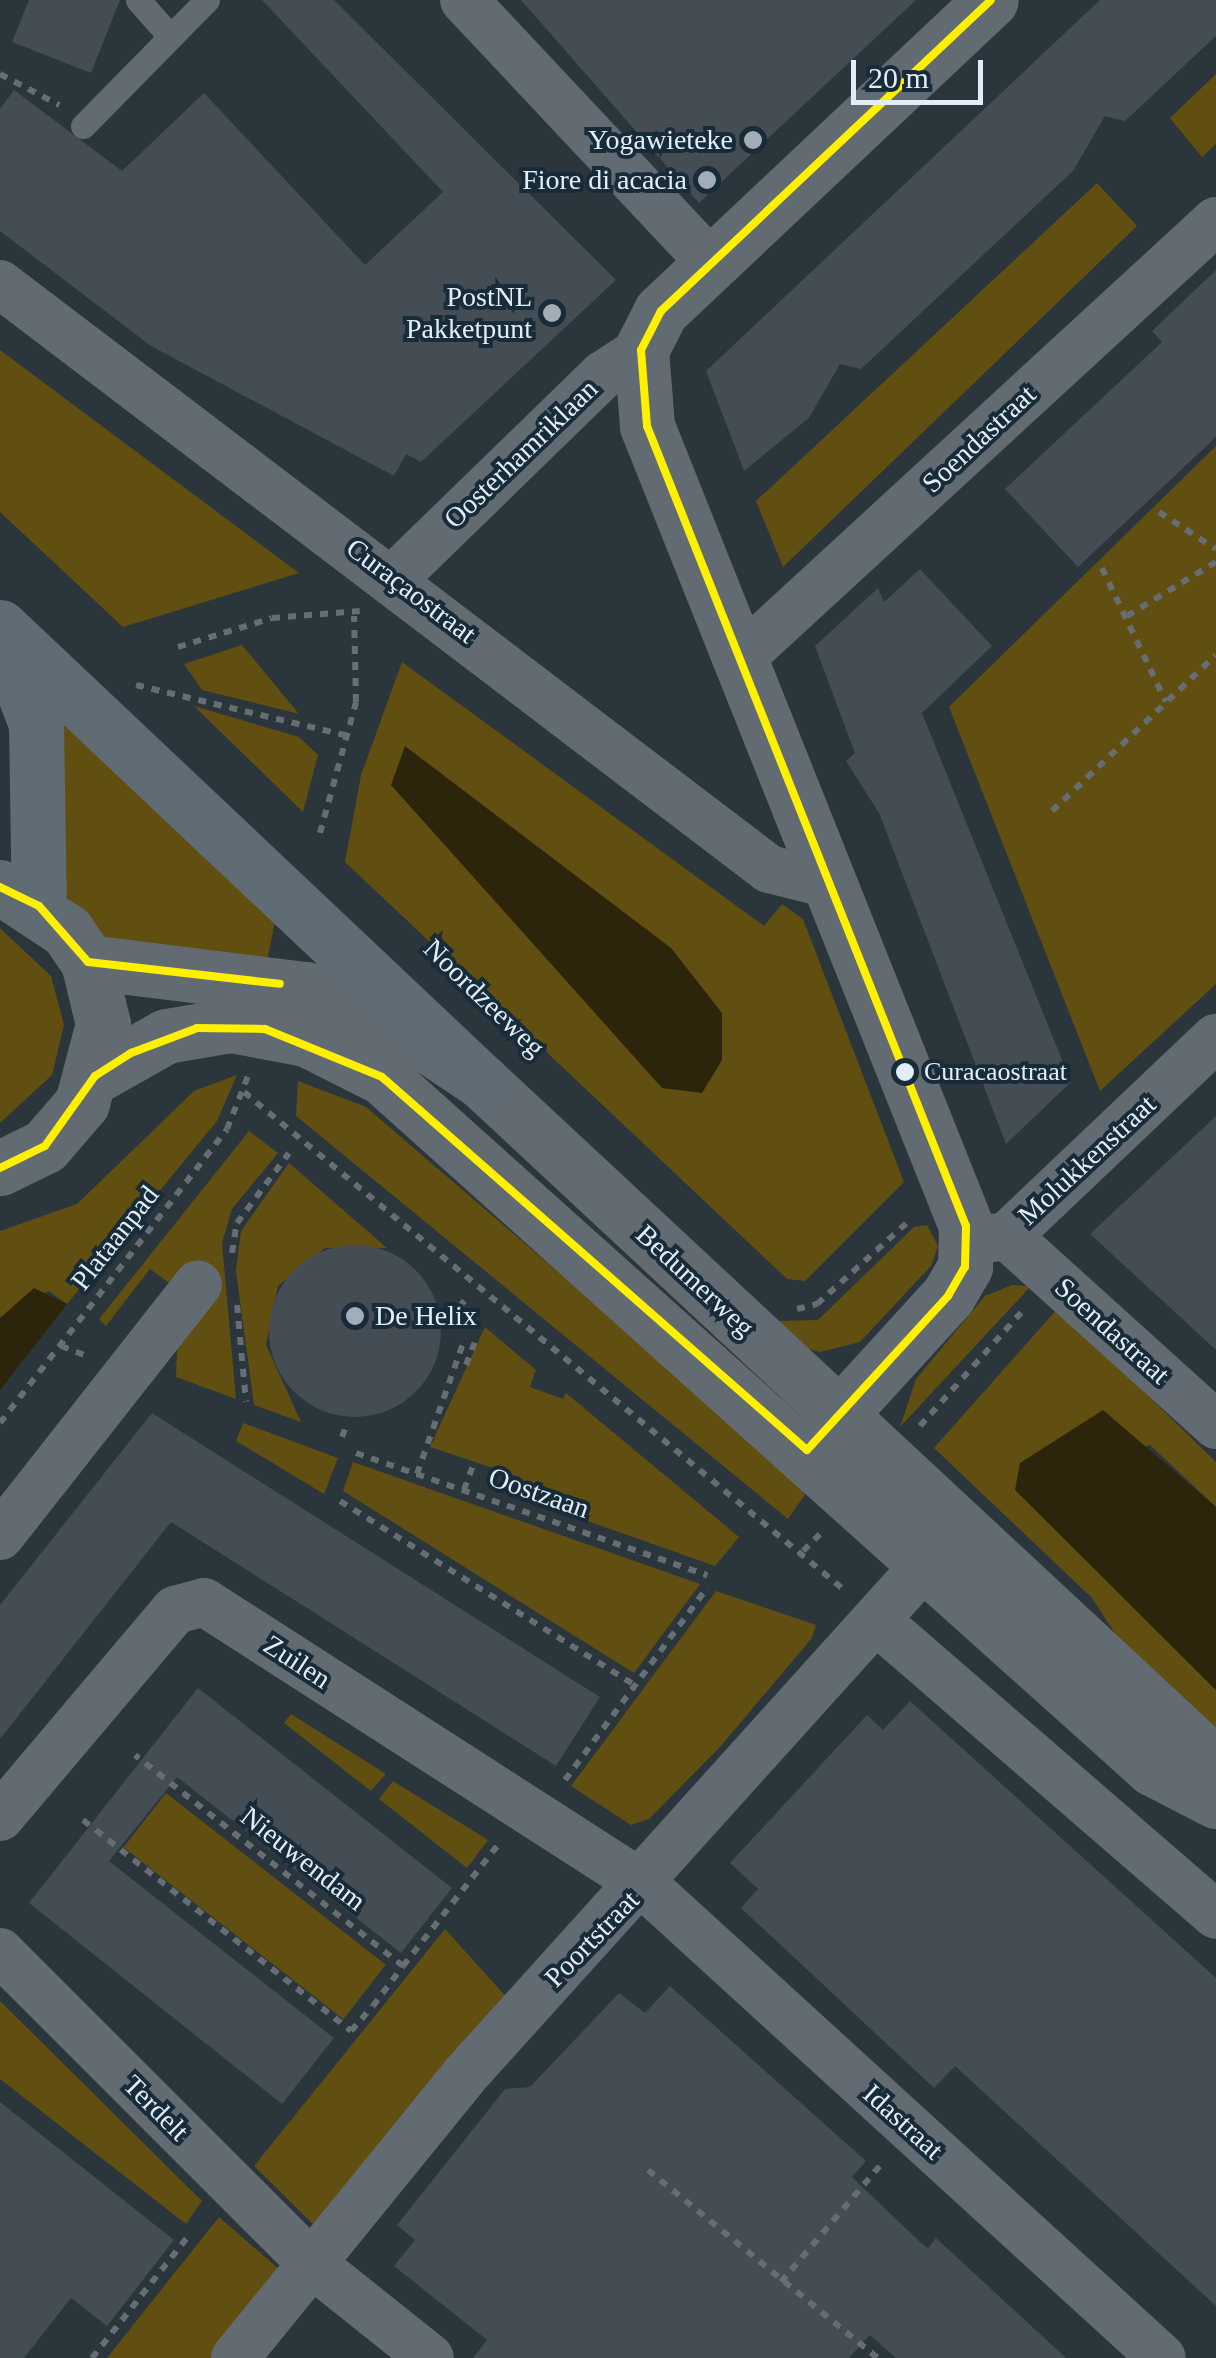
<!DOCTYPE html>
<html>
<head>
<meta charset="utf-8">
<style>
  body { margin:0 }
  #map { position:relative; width:1216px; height:2358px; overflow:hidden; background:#2a353c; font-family:Georgia,serif }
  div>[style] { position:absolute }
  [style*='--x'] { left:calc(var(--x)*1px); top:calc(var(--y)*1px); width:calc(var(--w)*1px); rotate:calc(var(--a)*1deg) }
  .green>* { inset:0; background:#614f11; transform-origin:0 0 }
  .water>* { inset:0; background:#2d250b }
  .building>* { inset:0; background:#444c54 }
  .round { border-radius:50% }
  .path>* { height:6px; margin-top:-3px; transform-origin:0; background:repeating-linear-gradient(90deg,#666d73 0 8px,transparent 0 16px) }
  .service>* { height:25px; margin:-12.5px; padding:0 12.5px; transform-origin:12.5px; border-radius:12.5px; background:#636b72 }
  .minor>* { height:48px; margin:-24px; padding:0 24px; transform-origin:24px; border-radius:24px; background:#636b72 }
  .tertiary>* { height:55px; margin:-27.5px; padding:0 27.5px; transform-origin:27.5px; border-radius:27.5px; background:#636b72 }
  .secondary>* { height:55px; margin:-27.5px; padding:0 27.5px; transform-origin:27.5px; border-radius:27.5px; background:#636b72 }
  .trunk>* { height:55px; margin:-27.5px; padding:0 27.5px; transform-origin:27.5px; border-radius:27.5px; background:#5f6c74 }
  .bus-1>* { height:8px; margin:-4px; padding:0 4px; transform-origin:4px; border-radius:4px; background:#fff000 }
  .dots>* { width:28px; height:28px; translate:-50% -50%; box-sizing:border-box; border:5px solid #182b39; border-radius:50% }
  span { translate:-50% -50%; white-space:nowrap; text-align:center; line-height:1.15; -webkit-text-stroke:8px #182b39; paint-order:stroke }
  .bus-label { font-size:26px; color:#e2eef7 }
  .left { translate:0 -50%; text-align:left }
  .poi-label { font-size:28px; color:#e2eef7 }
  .right { translate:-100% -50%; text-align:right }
  .street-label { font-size:28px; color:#e2eef7 }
  .scale { position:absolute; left:851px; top:60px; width:132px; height:45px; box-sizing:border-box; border:5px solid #e2eef7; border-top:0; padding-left:12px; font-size:30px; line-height:35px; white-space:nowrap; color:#e2eef7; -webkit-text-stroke:8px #182b39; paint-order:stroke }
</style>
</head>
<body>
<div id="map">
  <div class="green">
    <i style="clip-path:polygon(1216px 74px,1216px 144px,1202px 157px,1170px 118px)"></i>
    <i style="clip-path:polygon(1097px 183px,1137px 226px,783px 567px,756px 501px)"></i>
    <i style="clip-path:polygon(0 350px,299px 573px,123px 627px,0 512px)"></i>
    <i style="clip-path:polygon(1216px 446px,1216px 984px,1100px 1091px,949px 707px)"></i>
    <i style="clip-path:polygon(242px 645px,299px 714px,202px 690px,184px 664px)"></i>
    <i style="clip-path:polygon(402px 662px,764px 926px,782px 904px,803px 919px,904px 1182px,805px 1281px,787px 1279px,345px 862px,361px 775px)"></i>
    <i style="clip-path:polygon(52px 705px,276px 917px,265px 970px,101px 943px,67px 897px,57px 864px)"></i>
    <i style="clip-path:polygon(194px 706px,299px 737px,318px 755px,303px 812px)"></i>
    <i style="clip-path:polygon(0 928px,51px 976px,64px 1025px,52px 1075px,0 1123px)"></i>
    <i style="clip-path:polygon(237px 1075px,217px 1121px,67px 1304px,49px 1291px,0 1318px,0 1231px,77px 1204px,194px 1091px)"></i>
    <i style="clip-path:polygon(298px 1081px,366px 1107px,706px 1399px,815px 1480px,788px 1519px,296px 1116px)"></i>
    <i style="clip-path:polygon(249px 1131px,278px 1153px,232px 1209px,222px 1243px,236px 1399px,176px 1377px,179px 1290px,150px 1269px,106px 1326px,99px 1319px)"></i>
    <i style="clip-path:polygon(289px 1163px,387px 1248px,325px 1248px,278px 1286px,266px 1345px,301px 1422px,254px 1405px,236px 1271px,241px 1231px)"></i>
    <i style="clip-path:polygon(927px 1225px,938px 1246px,931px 1266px,860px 1342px,820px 1352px,798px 1346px,776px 1321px,818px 1320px,914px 1227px)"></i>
    <i style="clip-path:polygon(1012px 1285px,1031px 1286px,900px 1427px,916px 1379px,985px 1296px)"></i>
    <i style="clip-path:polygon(1058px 1308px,1216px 1462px,1216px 1507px,1150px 1445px,1015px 1489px,1216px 1690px,1216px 1740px,1142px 1675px,1092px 1598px,934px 1448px)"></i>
    <i style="clip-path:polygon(485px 1327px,536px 1370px,530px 1387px,563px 1399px,566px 1393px,739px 1537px,715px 1566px,514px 1495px,520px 1477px,430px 1447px)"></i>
    <i style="clip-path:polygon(243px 1423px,338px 1458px,324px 1494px,236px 1441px)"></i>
    <i style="clip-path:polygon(353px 1462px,700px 1584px,634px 1673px,343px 1491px)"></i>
    <i style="clip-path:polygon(716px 1591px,816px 1625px,812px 1638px,719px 1748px,649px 1819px,631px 1825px,571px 1786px)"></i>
    <i style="clip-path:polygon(291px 1714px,386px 1774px,371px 1791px,284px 1723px)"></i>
    <i style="clip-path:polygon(393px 1781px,488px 1840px,467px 1868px,379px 1799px)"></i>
    <i style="left:166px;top:1793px;width:279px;height:69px;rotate:38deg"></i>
    <i style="clip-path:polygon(445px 1929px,510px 2001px,317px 2228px,254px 2166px)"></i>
    <i style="clip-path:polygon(0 2001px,202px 2201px,186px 2224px,0 2079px)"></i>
    <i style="clip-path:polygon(219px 2217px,280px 2270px,211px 2358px,107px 2358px)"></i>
  </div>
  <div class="water">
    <i style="clip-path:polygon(405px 746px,671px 948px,722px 1013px,722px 1060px,702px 1093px,662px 1088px,391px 785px)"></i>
    <i style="clip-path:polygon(34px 1288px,67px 1304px,0 1390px,0 1318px)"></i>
    <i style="clip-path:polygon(1103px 1410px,1216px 1507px,1216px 1690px,1015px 1490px,1020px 1463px)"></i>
  </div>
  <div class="building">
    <i style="clip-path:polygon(29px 0,120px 0,91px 73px,12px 42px)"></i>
    <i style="clip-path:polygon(262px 0,334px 0,616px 280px,421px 462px,406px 454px,394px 476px,151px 346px,0 231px,0 109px,14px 90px,122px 171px,204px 93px,365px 265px,443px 192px)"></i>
    <i style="clip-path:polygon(521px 0,916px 0,699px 203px)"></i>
    <i style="clip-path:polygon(1100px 0,1216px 0,1216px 36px,1125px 121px,1105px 116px,1073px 171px,861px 369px,840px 364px,809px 418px,744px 471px,706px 371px)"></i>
    <i style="clip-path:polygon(1216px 270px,1216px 437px,1078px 567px,1005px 489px,1162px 342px,1152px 331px)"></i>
    <i style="clip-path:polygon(920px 569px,992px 646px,922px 713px,1071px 1082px,1006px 1144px,879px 813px,846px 761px,855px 753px,815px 646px,878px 588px,884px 602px)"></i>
    <i style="clip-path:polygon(1216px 1116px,1216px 1350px,1090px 1234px)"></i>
    <i class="round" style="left:269px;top:1245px;width:172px;height:172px"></i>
    <i style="clip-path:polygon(152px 1413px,600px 1697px,556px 1766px,171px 1522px,0 1739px,0 1605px)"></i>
    <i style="clip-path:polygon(198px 1688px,452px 1888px,401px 1953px,177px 1777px,109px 1861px,334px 2038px,282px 2104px,29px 1903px)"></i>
    <i style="clip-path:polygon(910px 1701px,1216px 1978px,1216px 2306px,955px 2066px,934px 2088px,741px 1908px,758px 1889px,730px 1863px,867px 1715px,883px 1730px)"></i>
    <i style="clip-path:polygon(670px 1986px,866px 2161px,852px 2177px,919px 2241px,928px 2248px,936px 2238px,1066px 2358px,896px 2358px,870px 2335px,849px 2358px,473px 2358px,487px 2340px,394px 2266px,415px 2240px,397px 2225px,505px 2089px,530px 2087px,619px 1993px,645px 2013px)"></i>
    <i style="clip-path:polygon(0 2102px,174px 2240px,107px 2326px,71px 2298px,24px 2358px,0 2358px)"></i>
  </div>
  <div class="path">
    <i style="--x:0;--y:74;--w:67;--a:27.7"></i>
    <i style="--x:1159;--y:512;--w:68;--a:33"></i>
    <i style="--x:1102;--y:568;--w:148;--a:64.5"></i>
    <i style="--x:1127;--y:616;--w:104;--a:-31.2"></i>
    <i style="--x:178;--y:647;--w:98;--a:-17.1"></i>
    <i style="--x:272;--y:618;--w:88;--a:-4.5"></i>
    <i style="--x:136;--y:685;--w:218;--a:13.5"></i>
    <i style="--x:1052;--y:811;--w:226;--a:-43.6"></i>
    <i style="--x:320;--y:833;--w:136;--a:-74.6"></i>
    <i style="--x:356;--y:702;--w:86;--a:-91.3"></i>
    <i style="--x:244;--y:1092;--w:778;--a:39.68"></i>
    <i style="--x:232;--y:1253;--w:30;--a:-81"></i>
    <i style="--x:237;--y:1223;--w:87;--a:-53.4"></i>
    <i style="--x:237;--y:1305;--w:97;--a:84.7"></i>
    <i style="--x:459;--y:1307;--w:11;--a:-49"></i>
    <i style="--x:797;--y:1309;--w:21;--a:-14"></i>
    <i style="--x:817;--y:1304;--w:127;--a:-42.1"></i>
    <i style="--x:61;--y:1346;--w:25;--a:21"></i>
    <i style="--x:466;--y:1365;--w:26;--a:-69"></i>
    <i style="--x:0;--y:1423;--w:371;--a:-52.3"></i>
    <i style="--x:227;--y:1129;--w:57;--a:-68.4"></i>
    <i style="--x:920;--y:1426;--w:158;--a:-48.3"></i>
    <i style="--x:342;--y:1437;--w:12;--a:-70"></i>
    <i style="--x:356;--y:1453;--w:372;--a:19.2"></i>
    <i style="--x:417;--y:1474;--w:144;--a:-70.6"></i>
    <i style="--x:464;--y:1490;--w:30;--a:-70"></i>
    <i style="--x:340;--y:1501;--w:345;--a:32"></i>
    <i style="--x:803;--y:1551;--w:24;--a:-45"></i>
    <i style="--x:565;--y:1780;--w:240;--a:-53.5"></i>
    <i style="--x:83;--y:1820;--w:341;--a:38.2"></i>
    <i style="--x:351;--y:2031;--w:33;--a:-49"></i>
    <i style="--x:373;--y:2006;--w:50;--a:-53.1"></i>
    <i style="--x:403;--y:1966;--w:341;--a:-141.8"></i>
    <i style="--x:403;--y:1966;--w:154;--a:-51.9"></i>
    <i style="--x:648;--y:2170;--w:297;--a:39.3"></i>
    <i style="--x:781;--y:2282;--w:159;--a:-49.6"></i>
    <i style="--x:92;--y:2358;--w:157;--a:-51.7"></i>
  </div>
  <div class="service">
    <i style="--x:138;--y:0;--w:47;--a:48.5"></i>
    <i style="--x:83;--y:126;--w:177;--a:-45.5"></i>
  </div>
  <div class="minor">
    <i style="--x:464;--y:0;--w:359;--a:46.8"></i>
    <i style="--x:0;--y:284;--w:966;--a:37.26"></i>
    <i style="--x:769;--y:869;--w:58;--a:14"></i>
    <i style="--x:394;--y:578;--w:291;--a:-44.2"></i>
    <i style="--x:603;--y:375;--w:45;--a:-33.3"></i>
    <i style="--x:742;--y:657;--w:644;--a:-42.61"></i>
    <i style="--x:1007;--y:1236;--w:282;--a:42.1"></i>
    <i style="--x:968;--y:1242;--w:39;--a:-9"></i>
    <i style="--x:1007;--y:1236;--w:288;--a:-43.5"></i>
    <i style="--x:0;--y:1536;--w:320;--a:-51.8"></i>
    <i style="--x:878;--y:1622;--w:447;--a:40.9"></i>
    <i style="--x:0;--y:1817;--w:271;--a:-49.8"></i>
    <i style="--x:175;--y:1610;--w:30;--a:-15"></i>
    <i style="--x:204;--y:1602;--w:523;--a:32.75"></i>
    <i style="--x:644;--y:1885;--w:701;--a:42.4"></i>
    <i style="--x:0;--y:1952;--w:440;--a:45"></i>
    <i style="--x:311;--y:2263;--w:152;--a:38.6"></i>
    <i style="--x:235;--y:2358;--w:363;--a:-50.9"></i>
    <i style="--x:464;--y:2076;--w:727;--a:-47.95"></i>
  </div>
  <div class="tertiary">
    <i style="--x:809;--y:1448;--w:206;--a:-47.6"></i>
    <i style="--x:948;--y:1296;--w:34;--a:-60"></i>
    <i style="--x:965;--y:1267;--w:41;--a:-88.6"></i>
    <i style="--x:966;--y:1226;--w:861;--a:-111.74"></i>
    <i style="--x:647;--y:426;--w:76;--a:-94.5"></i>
    <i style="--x:641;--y:350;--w:44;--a:-62.9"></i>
    <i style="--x:661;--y:311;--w:453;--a:-43.3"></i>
  </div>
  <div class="secondary">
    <i style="--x:0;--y:887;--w:80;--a:33.3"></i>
    <i style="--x:67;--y:931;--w:37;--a:56"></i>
    <i style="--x:88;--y:962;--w:64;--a:76.4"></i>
    <i style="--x:103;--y:1024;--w:82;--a:104.9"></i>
    <i style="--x:82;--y:1103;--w:57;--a:130.7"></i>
    <i style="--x:45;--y:1146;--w:50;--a:153.9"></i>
    <i style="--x:88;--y:962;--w:220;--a:7.1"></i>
    <i style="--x:306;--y:989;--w:112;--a:23.1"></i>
    <i style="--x:409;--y:1033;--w:87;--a:33.7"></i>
    <i style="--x:481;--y:1081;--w:1004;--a:42.94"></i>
    <i style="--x:95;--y:1076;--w:81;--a:-29.4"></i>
    <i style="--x:166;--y:1036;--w:66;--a:-9.6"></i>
    <i style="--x:231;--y:1025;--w:76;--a:10.6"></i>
    <i style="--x:306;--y:1039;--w:85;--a:26.6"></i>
    <i style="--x:382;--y:1077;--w:1035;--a:41.9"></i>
    <i style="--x:1152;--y:1768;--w:72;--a:27.3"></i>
  </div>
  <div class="trunk">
    <i style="--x:0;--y:627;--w:661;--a:43.35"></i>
    <i style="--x:4;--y:640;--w:90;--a:69.1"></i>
    <i style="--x:36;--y:724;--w:182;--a:89.1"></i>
  </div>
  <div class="bus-1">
    <i style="--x:0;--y:887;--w:43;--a:26"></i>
    <i style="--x:39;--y:906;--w:74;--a:48.8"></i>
    <i style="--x:88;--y:962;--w:193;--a:6.5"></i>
    <i style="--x:0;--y:1168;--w:50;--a:-26.1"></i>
    <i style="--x:45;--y:1146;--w:86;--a:-54.5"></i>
    <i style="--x:95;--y:1076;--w:43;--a:-32.6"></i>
    <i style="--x:131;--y:1053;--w:71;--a:-20.7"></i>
    <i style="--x:197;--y:1028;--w:68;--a:0.8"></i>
    <i style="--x:265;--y:1029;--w:126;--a:22.3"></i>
    <i style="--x:382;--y:1077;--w:565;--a:41.27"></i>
    <i style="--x:807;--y:1450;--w:209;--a:-47.5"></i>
    <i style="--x:948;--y:1296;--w:34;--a:-60"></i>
    <i style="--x:965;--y:1267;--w:41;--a:-88.6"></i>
    <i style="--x:966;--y:1226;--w:861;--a:-111.74"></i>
    <i style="--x:647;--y:426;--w:76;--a:-94.5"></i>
    <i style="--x:641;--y:350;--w:44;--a:-62.9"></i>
    <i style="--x:661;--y:311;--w:453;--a:-43.3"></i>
  </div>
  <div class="dots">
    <i style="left:753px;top:140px;background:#a2adb6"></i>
    <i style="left:707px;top:180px;background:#a2adb6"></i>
    <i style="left:552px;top:313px;background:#a2adb6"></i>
    <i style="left:905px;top:1072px;background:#e2eef7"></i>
    <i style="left:355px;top:1316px;background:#a2adb6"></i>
  </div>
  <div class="bus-label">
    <span class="left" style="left:924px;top:1072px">Curacaostraat</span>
  </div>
  <div class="poi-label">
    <span class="right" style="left:733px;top:140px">Yogawieteke</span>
    <span class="right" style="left:687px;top:180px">Fiore di acacia</span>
    <span class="right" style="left:532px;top:313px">PostNL<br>Pakketpunt</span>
    <span class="left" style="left:375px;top:1316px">De Helix</span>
  </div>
  <div class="street-label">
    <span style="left:979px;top:439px;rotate:-43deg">Soendastraat</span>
    <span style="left:521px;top:454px;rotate:-44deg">Oosterhamriklaan</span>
    <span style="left:411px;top:591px;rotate:37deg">Curaçaostraat</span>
    <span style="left:484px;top:998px;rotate:44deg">Noordzeeweg</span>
    <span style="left:1087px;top:1160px;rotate:-43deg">Molukkenstraat</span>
    <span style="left:115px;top:1238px;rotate:-52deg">Plataanpad</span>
    <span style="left:695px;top:1281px;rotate:43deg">Bedumerweg</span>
    <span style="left:1112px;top:1331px;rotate:42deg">Soendastraat</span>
    <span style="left:539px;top:1493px;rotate:19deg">Oostzaan</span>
    <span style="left:297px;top:1662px;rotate:33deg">Zuilen</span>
    <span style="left:303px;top:1859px;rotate:38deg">Nieuwendam</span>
    <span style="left:592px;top:1939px;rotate:-46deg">Poortstraat</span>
    <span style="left:156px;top:2108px;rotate:45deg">Terdelt</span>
    <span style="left:903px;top:2122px;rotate:42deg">Idastraat</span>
  </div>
  <div class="scale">20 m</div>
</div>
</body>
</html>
